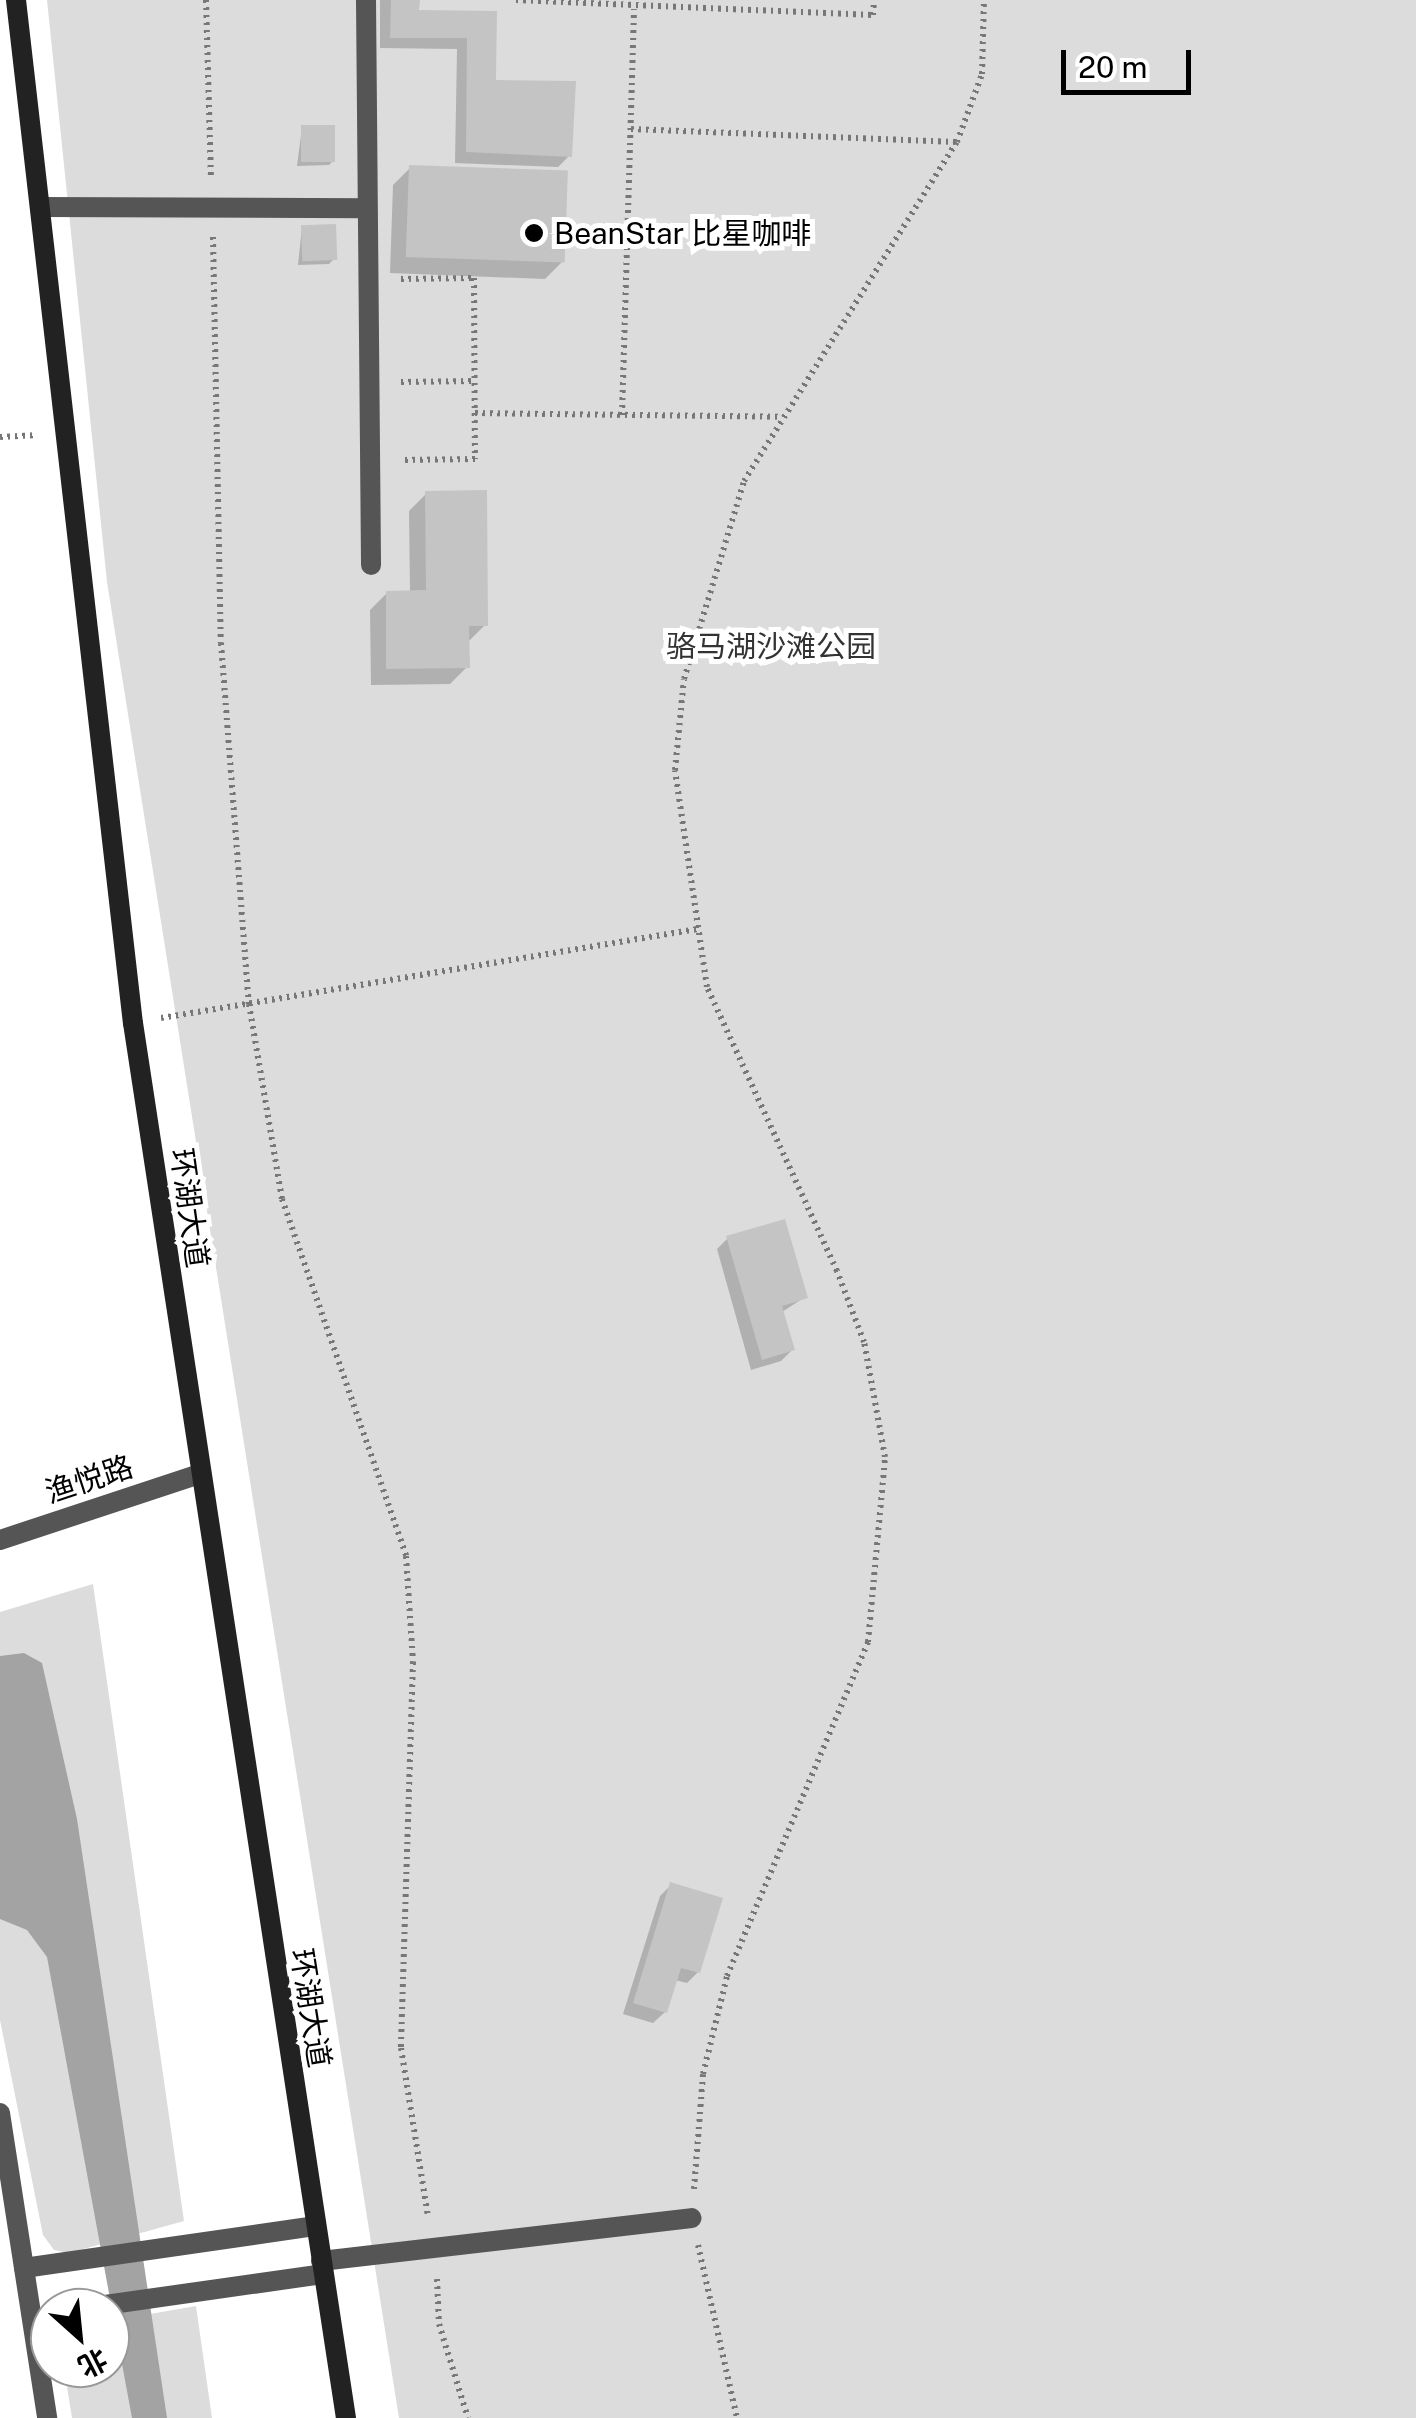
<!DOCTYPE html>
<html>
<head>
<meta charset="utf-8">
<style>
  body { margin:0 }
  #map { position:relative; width:1416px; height:2418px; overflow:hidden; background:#fff; font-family:"Public Sans","Noto Sans SC",sans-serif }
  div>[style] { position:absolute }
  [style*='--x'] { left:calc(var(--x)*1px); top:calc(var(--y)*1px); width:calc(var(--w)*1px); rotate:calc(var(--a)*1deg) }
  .green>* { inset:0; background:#dcdcdc }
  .water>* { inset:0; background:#a3a3a3 }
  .shadow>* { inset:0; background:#0003 }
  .building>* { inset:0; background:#c4c4c4; transform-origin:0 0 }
  .path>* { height:6px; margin-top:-3px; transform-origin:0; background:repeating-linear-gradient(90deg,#777 0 2.5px,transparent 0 7.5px) }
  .service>* { height:20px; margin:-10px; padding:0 10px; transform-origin:10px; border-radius:10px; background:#555 }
  .tertiary>* { height:20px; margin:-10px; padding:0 10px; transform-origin:10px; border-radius:10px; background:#555 }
  .secondary>* { height:20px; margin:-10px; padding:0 10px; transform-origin:10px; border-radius:10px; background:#222 }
  .dots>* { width:28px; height:28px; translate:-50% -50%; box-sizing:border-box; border:5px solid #fff; border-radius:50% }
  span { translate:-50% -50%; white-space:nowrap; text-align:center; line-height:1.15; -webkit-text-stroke:10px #fff; paint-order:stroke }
  .poi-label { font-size:30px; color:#000 }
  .left { translate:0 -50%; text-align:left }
  .park-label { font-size:30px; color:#333 }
  .street-label { font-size:30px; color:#000 }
  .north { position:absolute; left:30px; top:2288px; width:100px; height:100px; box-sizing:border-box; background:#fff; border:2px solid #999; border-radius:50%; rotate:153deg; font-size:28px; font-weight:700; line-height:40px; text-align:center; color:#000 }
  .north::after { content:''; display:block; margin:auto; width:35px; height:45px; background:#000; clip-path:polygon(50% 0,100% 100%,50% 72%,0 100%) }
  .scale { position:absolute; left:1061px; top:50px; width:130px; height:45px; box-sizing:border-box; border:5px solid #000; border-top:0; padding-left:12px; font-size:30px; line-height:35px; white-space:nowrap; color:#000; -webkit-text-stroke:8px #fff; paint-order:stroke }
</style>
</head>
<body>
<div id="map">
  <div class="green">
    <i style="clip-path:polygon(47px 0,1416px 0,1416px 2418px,399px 2418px,107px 582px)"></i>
    <i style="clip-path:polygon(93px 1584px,184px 2221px,69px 2253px,54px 2250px,43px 2235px,0 2020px,0 1612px)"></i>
    <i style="clip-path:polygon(196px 2306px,212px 2418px,72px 2418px,64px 2368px,110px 2368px,110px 2321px)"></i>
  </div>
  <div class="water">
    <i style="clip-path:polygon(24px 1653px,42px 1663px,77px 1819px,167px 2418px,132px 2418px,47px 1957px,27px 1930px,0 1919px,0 1656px)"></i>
  </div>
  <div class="shadow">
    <i style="clip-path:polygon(380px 0,417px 0,417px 12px,495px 13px,494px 82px,569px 156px,558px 167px,455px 163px,457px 49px,380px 48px)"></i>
    <i style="clip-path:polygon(302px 128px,334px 160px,329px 165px,297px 166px)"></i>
    <i style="clip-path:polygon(410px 168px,562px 262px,545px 279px,390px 273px,393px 185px)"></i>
    <i style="clip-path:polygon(302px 227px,334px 259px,329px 264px,298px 265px)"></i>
    <i style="clip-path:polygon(426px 494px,485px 625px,467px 643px,467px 667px,450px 684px,371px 685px,370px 610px,387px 593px,410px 593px,409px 511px)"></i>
    <i style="clip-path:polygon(728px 1238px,805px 1297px,782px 1312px,792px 1350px,781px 1361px,751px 1370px,717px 1249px)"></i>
    <i style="clip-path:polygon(671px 1885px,698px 1972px,687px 1983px,675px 1980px,665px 2012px,653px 2023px,623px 2014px,660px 1896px)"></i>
  </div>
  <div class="building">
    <i style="clip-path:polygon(391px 0,420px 0,419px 10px,497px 11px,496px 80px,576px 81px,572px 157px,466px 152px,467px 38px,390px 38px)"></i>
    <i style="left:301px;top:125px;width:34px;height:37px"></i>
    <i style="left:409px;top:165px;width:159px;height:92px;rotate:2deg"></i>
    <i style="left:336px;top:224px;width:36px;height:35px;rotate:88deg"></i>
    <i style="clip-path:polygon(487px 490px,488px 626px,469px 626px,470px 668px,386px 669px,386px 591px,426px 590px,425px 491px)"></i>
    <i style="clip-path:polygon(785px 1219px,808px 1298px,782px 1306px,795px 1350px,762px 1360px,726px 1236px)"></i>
    <i style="clip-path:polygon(670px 1882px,723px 1898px,700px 1973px,681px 1968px,667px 2013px,633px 2003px)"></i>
  </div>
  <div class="path">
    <i style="--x:206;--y:0;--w:180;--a:88.4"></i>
    <i style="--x:516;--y:0;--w:357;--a:2.4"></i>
    <i style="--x:873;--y:15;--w:15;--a:-86"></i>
    <i style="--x:631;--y:129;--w:325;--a:2.3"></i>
    <i style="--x:213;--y:237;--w:406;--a:88.9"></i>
    <i style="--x:221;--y:643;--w:362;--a:85.6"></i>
    <i style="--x:249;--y:1004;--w:198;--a:80.4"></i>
    <i style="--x:282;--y:1199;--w:378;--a:70.8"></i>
    <i style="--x:406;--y:1556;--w:106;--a:86.2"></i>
    <i style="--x:413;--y:1662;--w:386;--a:91.8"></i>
    <i style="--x:401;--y:2048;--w:171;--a:80.9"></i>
    <i style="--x:401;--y:279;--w:73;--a:-0.8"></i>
    <i style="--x:474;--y:278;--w:181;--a:89.7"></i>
    <i style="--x:475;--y:459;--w:74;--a:179.2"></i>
    <i style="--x:401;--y:382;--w:74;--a:-0.8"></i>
    <i style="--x:475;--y:413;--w:306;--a:0.7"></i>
    <i style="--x:622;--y:415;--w:406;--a:-88.3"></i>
    <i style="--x:0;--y:437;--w:34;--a:-3"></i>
    <i style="--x:161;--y:1018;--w:544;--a:-9.41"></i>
    <i style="--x:694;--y:2189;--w:115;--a:-85.5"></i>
    <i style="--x:703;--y:2074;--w:101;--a:-76.2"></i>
    <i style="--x:727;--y:1976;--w:363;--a:-67.1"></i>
    <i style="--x:868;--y:1642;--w:186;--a:-84.7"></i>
    <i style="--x:885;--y:1457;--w:117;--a:-100.3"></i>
    <i style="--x:864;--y:1342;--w:76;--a:-110.8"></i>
    <i style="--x:837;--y:1271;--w:312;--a:-114.6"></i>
    <i style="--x:707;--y:987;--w:219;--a:-98.4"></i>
    <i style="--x:675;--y:770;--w:91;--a:-84.4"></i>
    <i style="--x:684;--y:679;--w:207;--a:-73.1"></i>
    <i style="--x:744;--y:481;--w:400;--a:-57.9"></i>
    <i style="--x:957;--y:142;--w:72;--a:-69.8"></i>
    <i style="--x:982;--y:74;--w:74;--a:-88.5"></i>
    <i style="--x:698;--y:2245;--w:177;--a:77.3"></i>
    <i style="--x:437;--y:2279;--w:45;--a:87.5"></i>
    <i style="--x:439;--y:2324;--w:98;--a:72.9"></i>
  </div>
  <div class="service">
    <i style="--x:366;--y:0;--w:565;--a:89.49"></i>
    <i style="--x:40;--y:207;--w:327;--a:0.2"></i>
    <i style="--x:0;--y:2113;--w:309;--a:81.2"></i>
    <i style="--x:321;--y:2261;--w:373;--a:-6.6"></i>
    <i style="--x:24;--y:2268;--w:295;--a:-8.2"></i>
    <i style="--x:84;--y:2308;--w:241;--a:-8.1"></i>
  </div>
  <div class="tertiary">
    <i style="--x:0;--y:1540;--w:207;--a:-18.3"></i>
  </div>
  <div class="secondary">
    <i style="--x:16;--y:0;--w:1030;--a:83.48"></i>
    <i style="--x:133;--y:1023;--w:1411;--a:81.32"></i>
  </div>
  <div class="dots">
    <i style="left:534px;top:233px;background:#000"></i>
  </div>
  <div class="poi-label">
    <span class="left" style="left:554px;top:233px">BeanStar 比星咖啡</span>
  </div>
  <div class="park-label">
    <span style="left:771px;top:646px">骆马湖沙滩公园</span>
  </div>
  <div class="street-label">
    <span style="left:190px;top:1208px;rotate:82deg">环湖大道</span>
    <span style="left:89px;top:1479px;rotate:-18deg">渔悦路</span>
    <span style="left:311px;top:2008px;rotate:81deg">环湖大道</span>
  </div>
  <div class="north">北</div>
  <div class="scale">20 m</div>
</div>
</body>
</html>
